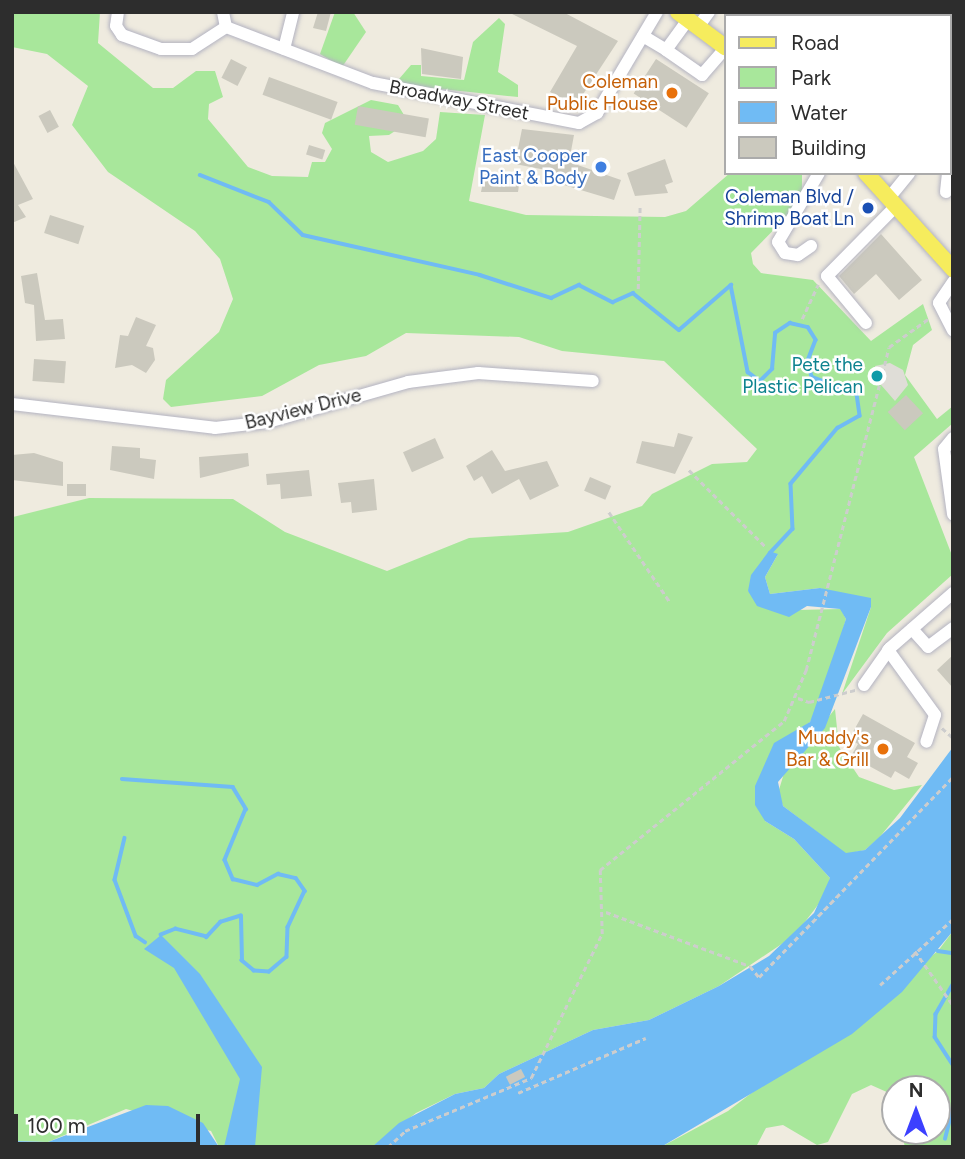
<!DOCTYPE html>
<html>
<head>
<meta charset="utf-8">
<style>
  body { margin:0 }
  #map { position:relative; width:965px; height:1159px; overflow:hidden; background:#efebdf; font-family:Figtree,sans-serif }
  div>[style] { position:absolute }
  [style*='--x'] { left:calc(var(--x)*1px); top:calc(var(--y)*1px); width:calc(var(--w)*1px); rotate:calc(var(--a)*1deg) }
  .green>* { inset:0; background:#a8e79b }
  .plaza>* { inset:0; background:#dfddd7 }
  .water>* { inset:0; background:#70bbf4 }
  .stream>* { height:3.5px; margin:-1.75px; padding:0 1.75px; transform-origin:1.75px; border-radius:1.75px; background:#70bbf4 }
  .building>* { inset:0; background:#cbc9be; transform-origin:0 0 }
  .path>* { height:2.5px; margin-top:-1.25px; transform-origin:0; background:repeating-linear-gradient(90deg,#cdcdcd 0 5px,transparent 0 8.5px) }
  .roads { filter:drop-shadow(0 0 2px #b3b3c1) drop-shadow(0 0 2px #b3b3c1) }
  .minor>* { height:12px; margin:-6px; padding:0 6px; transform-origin:6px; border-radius:6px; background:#fff }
  .major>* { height:16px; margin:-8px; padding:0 8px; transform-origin:8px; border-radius:8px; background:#f6ec5d }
  .dots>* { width:19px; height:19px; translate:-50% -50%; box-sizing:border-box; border:4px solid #fff; border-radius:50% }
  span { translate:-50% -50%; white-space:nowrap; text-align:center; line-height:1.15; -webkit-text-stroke:5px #fff; paint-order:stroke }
  .food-label { font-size:19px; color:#c56008 }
  .right { translate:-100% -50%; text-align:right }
  .street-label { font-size:19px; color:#2d2d2d }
  .shop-label { font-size:19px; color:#366cbe }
  .transit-label { font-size:19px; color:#164399 }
  .culture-label { font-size:19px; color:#0d838f }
  .frame { position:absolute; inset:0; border:14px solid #2d2d2d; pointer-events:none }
  .legend { position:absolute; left:724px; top:14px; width:228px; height:161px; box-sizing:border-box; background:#fff; border:2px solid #ababab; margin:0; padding:9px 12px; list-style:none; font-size:21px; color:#2d2d2d }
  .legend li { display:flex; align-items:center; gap:14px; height:35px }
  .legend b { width:35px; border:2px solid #ababab }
  .north { position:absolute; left:881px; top:1075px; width:70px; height:70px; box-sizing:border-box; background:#fff; border:2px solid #ababab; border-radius:50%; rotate:0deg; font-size:19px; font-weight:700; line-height:28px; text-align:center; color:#2d2d2d }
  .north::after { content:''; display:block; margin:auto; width:24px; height:32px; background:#3c40ff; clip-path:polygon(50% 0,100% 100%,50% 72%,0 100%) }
  .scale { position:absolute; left:14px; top:1114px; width:186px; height:32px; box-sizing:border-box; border:4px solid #2d2d2d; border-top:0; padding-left:9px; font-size:21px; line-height:24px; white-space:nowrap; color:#2d2d2d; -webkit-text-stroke:5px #fff; paint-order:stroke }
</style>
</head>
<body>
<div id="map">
  <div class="green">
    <i style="clip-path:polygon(12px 12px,100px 12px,98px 43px,153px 88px,173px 88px,196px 71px,215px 71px,223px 97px,209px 104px,208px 119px,248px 167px,272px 176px,308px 177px,312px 162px,325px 162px,332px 149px,322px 133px,325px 123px,371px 100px,398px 105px,404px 115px,401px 127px,389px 135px,369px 136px,371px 152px,388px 162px,423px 151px,436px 139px,440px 112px,485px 115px,469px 201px,526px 215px,665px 217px,686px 211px,730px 173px,802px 173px,802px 201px,751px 253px,753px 264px,761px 273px,813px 280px,871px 341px,923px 304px,932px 330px,913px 345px,905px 375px,937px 419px,953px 406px,953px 423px,914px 457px,953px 558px,953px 574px,887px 633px,842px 694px,871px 607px,820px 588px,770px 594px,765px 577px,778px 554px,748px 591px,797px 610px,841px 609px,846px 619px,823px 698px,810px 722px,783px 743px,765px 821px,794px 839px,830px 878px,827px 893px,795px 935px,719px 986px,649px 1020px,593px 1030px,499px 1074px,484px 1088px,455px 1094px,416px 1113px,372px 1147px,219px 1147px,211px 1131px,126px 1109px,48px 1142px,12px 1141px,13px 517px,89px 498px,233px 499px,285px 532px,387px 571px,469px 538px,568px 532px,642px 506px,652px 494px,712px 464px,747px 462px,757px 449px,664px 361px,562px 351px,519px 337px,406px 333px,366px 356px,319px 365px,262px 396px,171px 407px,163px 399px,166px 380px,219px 332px,233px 299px,220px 259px,195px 231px,108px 172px,72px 125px,88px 86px,47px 54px,12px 47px)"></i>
    <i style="clip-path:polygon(335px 12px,353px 12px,366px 32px,342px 67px,320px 54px)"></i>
    <i style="clip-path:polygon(499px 18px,505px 24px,498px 72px,518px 85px,518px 97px,403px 85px,399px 79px,411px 65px,421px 65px,421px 76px,464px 80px,473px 42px)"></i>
    <i style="clip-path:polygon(835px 709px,839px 747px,859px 777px,894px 790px,922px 785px,879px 838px,865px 850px,846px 854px,783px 806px,778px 793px,785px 770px)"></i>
    <i style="clip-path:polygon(953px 931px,953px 1147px,905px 1147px,901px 1131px,937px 1131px,937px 1089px,895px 1089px,895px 1112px,889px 1093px,871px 1085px,852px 1094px,828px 1142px,817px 1145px,783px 1125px,766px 1128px,756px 1147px,661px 1147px,728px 1111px,938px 951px)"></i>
  </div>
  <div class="plaza">
    <i style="clip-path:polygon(890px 363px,903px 370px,908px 385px,895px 401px,875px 378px,875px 366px)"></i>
  </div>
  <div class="water">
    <i style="clip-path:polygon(769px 551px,778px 554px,765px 577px,770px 594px,820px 588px,871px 598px,871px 607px,825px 728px,778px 782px,783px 806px,846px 853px,865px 850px,900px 818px,953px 747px,953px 931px,902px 992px,852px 1034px,661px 1147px,372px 1147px,399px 1123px,455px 1094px,484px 1088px,499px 1074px,593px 1030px,649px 1020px,719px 986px,769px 956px,814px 913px,830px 878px,794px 839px,765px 821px,755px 805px,755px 786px,774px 743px,810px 722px,846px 619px,840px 609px,807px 606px,789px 617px,757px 606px,748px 591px,751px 575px)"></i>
    <i style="clip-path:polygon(161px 935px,200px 974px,262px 1067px,255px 1147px,224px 1147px,240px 1079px,174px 968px,144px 949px)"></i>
    <i style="clip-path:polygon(146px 1105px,168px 1106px,203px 1123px,219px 1147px,12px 1147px,12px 1141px,48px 1142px)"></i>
  </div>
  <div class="stream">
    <i style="--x:200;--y:175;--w:74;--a:21.4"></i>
    <i style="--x:269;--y:202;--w:47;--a:44.1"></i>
    <i style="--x:303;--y:235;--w:181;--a:12.7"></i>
    <i style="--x:480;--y:275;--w:75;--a:17.9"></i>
    <i style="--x:551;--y:298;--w:31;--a:-25"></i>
    <i style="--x:579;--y:285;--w:38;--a:27"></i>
    <i style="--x:613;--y:302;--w:22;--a:-24"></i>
    <i style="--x:633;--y:293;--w:59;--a:38.8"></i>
    <i style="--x:679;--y:330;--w:69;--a:-40.9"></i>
    <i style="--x:731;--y:285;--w:89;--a:78.9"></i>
    <i style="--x:748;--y:372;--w:15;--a:37"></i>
    <i style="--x:760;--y:381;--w:17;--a:-45"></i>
    <i style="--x:772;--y:369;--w:36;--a:-85"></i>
    <i style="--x:775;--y:333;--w:18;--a:-34"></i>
    <i style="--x:790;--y:323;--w:18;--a:13"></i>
    <i style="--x:808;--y:327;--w:15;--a:58"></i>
    <i style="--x:816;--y:340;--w:22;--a:111"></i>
    <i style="--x:808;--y:361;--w:16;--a:76"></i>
    <i style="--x:812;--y:377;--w:48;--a:20.7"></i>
    <i style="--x:857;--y:394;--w:22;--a:82"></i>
    <i style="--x:860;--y:416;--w:25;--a:151"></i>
    <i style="--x:838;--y:428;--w:73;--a:130"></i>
    <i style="--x:791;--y:484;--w:45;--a:87.5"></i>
    <i style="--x:793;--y:529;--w:33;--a:133"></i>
    <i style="--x:122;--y:779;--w:111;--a:4.1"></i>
    <i style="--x:233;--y:787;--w:26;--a:59"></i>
    <i style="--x:246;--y:809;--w:55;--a:112.4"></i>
    <i style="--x:225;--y:860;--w:21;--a:67"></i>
    <i style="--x:233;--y:879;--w:25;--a:14"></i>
    <i style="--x:257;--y:885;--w:24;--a:-28"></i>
    <i style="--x:278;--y:874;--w:18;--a:13"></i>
    <i style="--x:296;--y:878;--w:16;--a:55"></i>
    <i style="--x:305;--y:891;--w:40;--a:115"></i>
    <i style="--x:288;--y:927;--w:30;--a:92"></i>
    <i style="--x:287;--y:957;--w:23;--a:140"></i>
    <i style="--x:269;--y:972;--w:15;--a:-176"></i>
    <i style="--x:254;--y:971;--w:16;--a:-140"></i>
    <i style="--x:242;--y:961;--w:45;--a:-91.3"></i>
    <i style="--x:241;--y:916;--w:21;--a:163"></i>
    <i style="--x:221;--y:922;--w:21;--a:133"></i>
    <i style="--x:207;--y:937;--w:32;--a:-166"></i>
    <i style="--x:176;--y:929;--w:16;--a:158"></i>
    <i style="--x:125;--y:838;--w:43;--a:103.4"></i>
    <i style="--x:115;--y:880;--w:60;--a:69.4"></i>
    <i style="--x:136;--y:936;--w:11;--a:34"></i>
    <i style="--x:938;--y:951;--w:15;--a:8"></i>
    <i style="--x:953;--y:985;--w:34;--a:120"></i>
    <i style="--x:936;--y:1014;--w:23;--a:92"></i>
    <i style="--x:935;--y:1037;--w:33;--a:57"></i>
    <i style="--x:945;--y:1139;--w:32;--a:-76"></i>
  </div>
  <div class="building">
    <i style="clip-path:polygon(318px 12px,331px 12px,326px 31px,313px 28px)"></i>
    <i style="clip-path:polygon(508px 12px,563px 12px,618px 41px,576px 105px,550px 92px,577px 46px)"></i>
    <i style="clip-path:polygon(421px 48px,463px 57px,461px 79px,422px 74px)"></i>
    <i style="left:231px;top:59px;width:18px;height:21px;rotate:27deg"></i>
    <i style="left:656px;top:59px;width:63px;height:41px;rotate:33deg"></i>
    <i style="left:269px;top:77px;width:73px;height:19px;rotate:20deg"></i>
    <i style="left:358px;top:106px;width:72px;height:19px;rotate:10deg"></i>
    <i style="left:50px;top:110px;width:19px;height:13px;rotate:62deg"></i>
    <i style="clip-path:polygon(522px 129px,574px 135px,569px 162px,621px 180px,614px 200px,544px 179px,546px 170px,515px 164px)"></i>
    <i style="left:309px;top:145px;width:17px;height:10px;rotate:17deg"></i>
    <i style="clip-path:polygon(665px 159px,673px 182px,665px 185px,668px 193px,635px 196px,627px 173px)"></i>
    <i style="clip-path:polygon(12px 160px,33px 199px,18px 205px,26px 217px,12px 223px)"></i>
    <i style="clip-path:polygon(485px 172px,520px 178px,518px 192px,481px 192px)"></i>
    <i style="left:50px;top:215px;width:36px;height:19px;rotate:18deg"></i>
    <i style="clip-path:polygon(881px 234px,922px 280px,899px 300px,876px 274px,854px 294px,839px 276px)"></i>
    <i style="clip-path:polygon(37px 273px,45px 320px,63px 319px,65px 339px,36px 341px,34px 305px,25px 303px,21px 276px)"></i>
    <i style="clip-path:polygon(136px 317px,156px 325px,146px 346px,153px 348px,155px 360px,146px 373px,132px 365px,115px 368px,120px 335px,128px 336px)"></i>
    <i style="left:34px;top:359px;width:32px;height:22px;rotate:4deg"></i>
    <i style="left:906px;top:395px;width:25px;height:25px;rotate:47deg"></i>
    <i style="clip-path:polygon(678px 433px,693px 437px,675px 474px,636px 463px,642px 441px,674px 447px)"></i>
    <i style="left:435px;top:438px;width:22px;height:35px;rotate:66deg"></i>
    <i style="clip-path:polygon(112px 446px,140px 448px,140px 458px,156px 460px,154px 479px,110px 470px)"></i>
    <i style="clip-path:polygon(492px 450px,505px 471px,547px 461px,559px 486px,530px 500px,519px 479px,492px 494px,482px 476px,474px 481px,466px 466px)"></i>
    <i style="clip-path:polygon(34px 453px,63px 462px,63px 486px,12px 480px,12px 455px)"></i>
    <i style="clip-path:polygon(248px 453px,249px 466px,200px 478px,199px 457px)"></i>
    <i style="clip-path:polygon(309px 470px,312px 496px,281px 499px,280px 484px,267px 485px,266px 474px)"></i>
    <i style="left:590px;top:477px;width:23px;height:15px;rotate:23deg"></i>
    <i style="clip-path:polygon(374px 479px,377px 510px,352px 513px,351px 502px,341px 503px,338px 483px)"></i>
    <i style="left:86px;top:484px;width:12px;height:19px;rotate:90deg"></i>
    <i style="clip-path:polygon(953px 655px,953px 688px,937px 670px)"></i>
    <i style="clip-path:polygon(863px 714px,915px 743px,907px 757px,918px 763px,909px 779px,895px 771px,891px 778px,851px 756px,858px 744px,849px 739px)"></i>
    <i style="left:521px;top:1069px;width:9px;height:17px;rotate:63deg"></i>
  </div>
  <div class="path">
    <i style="--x:638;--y:289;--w:85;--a:-88.7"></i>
    <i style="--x:802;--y:319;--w:38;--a:-65"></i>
    <i style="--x:689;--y:470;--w:110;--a:45"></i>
    <i style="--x:609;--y:512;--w:109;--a:55.9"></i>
    <i style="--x:798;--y:698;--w:12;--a:20"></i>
    <i style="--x:809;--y:702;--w:48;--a:-14.6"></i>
    <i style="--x:942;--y:728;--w:15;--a:42"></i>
    <i style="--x:606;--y:912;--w:154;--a:20.6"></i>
    <i style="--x:750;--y:966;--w:14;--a:51"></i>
    <i style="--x:759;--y:977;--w:279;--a:-45.9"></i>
    <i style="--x:915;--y:951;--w:66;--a:54.9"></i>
    <i style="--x:880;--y:985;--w:98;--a:-42.1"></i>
    <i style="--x:518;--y:1093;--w:139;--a:-23.3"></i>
    <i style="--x:388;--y:1147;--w:23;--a:-43"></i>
    <i style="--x:405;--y:1131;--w:137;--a:-22.8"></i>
    <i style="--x:531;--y:1078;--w:161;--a:-63.8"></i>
    <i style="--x:602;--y:934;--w:64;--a:-91.8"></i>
    <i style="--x:600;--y:870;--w:237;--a:-39"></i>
    <i style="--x:784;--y:721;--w:56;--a:-66.7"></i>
    <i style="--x:806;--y:670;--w:333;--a:-75.6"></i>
    <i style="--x:889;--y:347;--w:48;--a:-35.7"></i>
  </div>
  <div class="roads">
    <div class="minor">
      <i style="--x:118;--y:12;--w:14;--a:98"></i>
      <i style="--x:116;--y:26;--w:11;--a:56"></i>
      <i style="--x:122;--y:35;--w:41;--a:19.7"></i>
      <i style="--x:161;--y:49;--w:31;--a:0"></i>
      <i style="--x:192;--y:49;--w:40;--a:-32.9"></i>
      <i style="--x:223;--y:12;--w:15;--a:79"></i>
      <i style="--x:226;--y:27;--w:157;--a:20.9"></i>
      <i style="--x:373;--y:83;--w:210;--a:11"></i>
      <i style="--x:579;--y:123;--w:21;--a:-29"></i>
      <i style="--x:597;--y:113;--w:117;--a:-59.3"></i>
      <i style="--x:874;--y:12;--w:5;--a:53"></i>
      <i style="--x:808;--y:16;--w:6;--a:-45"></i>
      <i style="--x:834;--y:16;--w:5;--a:-53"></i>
      <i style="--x:850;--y:16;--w:5;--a:-53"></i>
      <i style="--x:698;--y:27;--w:19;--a:-54"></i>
      <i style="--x:643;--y:36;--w:27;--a:31"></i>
      <i style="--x:666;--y:50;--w:37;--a:-54"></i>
      <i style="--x:284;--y:49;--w:38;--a:-76"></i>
      <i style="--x:666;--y:50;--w:44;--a:34.8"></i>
      <i style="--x:702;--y:75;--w:35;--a:-49"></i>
      <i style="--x:949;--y:165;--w:24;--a:-83"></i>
      <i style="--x:946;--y:192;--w:19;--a:-84"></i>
      <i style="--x:889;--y:198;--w:32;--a:-51"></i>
      <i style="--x:811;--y:246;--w:16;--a:145"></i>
      <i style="--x:798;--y:255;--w:13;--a:-171"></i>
      <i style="--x:785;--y:253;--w:13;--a:-122"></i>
      <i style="--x:778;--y:242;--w:80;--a:-59.3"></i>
      <i style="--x:953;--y:282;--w:25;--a:124"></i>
      <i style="--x:939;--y:303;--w:31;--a:63"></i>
      <i style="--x:866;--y:323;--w:61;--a:-129.7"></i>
      <i style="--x:827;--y:276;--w:98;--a:-45.4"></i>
      <i style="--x:12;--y:404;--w:204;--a:6.7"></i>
      <i style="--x:215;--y:428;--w:53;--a:-6.5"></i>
      <i style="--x:268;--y:422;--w:146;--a:-15.9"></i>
      <i style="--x:408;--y:382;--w:71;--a:-7.3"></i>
      <i style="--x:478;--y:373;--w:115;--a:4"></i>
      <i style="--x:953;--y:438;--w:14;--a:129"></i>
      <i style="--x:944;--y:449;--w:66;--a:82.1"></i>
      <i style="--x:912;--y:629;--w:24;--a:48"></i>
      <i style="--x:928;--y:647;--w:31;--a:-37"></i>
      <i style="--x:888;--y:650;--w:80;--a:54.1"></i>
      <i style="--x:935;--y:715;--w:28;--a:108"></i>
      <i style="--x:864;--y:685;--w:45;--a:-54.9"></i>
      <i style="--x:890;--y:648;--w:84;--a:-41.1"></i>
    </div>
    <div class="major">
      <i style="--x:678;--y:12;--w:59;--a:36.7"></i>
      <i style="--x:866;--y:173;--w:130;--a:47.8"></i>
    </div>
  </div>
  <div class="dots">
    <i style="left:672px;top:93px;background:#e8710a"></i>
    <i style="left:601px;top:167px;background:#3f7fe0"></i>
    <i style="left:868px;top:208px;background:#1a4fb4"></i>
    <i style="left:877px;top:376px;background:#0f9aa8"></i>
    <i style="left:883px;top:749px;background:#e8710a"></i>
  </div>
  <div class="food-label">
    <span class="right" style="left:658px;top:93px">Coleman<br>Public House</span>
    <span class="right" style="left:869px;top:749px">Muddy's<br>Bar &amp; Grill</span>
  </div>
  <div class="street-label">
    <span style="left:459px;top:100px;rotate:11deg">Broadway Street</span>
    <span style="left:303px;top:409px;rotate:-14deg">Bayview Drive</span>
  </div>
  <div class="shop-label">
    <span class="right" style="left:587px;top:167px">East Cooper<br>Paint &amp; Body</span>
  </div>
  <div class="transit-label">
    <span class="right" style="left:854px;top:208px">Coleman Blvd /<br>Shrimp Boat Ln</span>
  </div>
  <div class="culture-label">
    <span class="right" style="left:863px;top:376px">Pete the<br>Plastic Pelican</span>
  </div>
  <div class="frame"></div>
  <ul class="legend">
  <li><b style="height:9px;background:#f6ec5d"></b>Road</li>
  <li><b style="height:19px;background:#a8e79b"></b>Park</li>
  <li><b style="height:19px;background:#70bbf4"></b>Water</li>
  <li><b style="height:19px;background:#cbc9be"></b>Building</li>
  </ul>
  <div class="north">N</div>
  <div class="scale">100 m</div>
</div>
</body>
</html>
